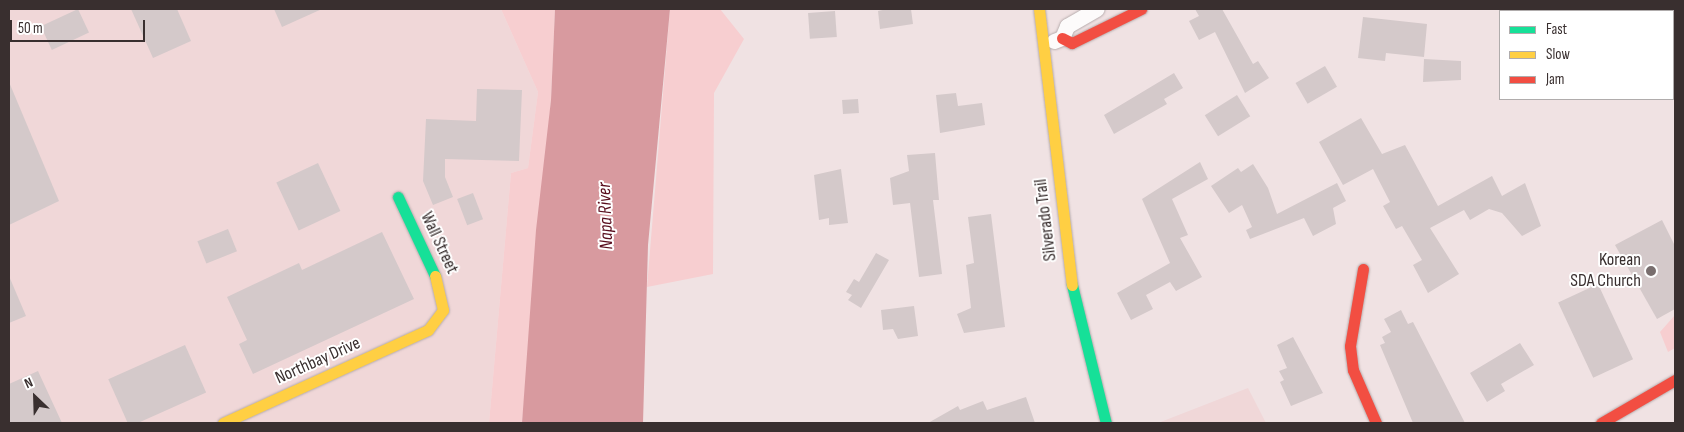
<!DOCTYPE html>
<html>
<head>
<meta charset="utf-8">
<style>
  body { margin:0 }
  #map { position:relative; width:1684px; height:432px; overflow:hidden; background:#f0e2e3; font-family:"Sofia Sans Condensed",sans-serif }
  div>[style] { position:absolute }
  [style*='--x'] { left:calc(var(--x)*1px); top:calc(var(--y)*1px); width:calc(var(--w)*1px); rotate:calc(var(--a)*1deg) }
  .built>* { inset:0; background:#f0d7d8 }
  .green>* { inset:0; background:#f7ced0 }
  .water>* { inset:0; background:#d89a9f }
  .building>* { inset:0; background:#d4c9ca; transform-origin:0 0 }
  .roads { filter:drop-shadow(0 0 1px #b7acad) drop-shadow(0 0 1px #b7acad) }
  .street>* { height:15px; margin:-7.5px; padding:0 7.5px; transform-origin:7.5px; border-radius:7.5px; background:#fdfbfb }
  .fast>* { height:11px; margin:-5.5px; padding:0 5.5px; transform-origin:5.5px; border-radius:5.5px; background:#16e098 }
  .slow>* { height:11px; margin:-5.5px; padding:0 5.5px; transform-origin:5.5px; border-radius:5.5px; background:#ffcf43 }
  .jam>* { height:11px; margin:-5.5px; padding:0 5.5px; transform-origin:5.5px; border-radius:5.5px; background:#f24e42 }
  .dots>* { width:14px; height:14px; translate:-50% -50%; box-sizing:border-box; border:2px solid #fff; border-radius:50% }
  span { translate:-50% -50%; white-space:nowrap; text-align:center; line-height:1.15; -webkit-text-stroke:4px #fff; paint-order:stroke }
  .street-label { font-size:18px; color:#392f2f }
  .poi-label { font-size:18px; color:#392f2f }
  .right { translate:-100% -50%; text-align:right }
  .water-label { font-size:19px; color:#590e1e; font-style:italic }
  .frame { position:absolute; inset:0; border:10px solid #392f2f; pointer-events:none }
  .legend { position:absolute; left:1499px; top:10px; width:175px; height:90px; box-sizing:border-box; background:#fff; border:1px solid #b0acac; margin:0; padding:6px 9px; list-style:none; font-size:15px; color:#392f2f }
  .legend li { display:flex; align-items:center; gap:10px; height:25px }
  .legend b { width:25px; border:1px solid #b0acac }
  .north { position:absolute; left:10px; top:372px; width:50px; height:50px; -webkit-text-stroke:4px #fff; paint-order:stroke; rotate:336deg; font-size:14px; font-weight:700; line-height:20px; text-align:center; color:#392f2f }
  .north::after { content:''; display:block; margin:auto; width:18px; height:22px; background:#392f2f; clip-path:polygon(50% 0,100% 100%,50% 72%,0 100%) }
  .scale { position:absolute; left:10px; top:20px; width:135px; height:22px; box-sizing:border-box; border:2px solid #392f2f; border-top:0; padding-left:6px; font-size:15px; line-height:18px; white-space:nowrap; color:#392f2f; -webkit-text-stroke:4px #fff; paint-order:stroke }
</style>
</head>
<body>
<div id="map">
  <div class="built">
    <i style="clip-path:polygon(9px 9px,501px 9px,538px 92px,528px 168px,511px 173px,489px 423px,9px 423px)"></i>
    <i style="clip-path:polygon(1248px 388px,1266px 423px,1158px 423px)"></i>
  </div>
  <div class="green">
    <i style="clip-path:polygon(501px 9px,555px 9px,551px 100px,522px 423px,489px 423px,511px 173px,528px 168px,538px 92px)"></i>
    <i style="clip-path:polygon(670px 9px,720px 9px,744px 39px,714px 93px,713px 274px,647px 287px)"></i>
    <i style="clip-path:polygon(1675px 315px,1675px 348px,1668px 352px,1660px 332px)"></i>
  </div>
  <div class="water">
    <i style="clip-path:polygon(555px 9px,670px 9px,648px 245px,643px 423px,522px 423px,536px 230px,551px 100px)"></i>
  </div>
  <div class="building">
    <i style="left:78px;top:9px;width:26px;height:41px;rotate:65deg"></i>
    <i style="clip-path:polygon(131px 9px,177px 9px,191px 41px,153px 58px)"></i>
    <i style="clip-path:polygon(274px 9px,322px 9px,282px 27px)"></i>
    <i style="clip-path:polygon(887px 9px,911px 9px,913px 24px,880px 29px,878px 11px)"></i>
    <i style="clip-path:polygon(1195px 9px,1222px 9px,1253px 64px,1258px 61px,1269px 78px,1245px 93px,1215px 32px,1199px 40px,1189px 21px,1199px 16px)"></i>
    <i style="left:835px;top:11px;width:26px;height:27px;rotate:86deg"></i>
    <i style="clip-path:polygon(1363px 17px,1427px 24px,1424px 57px,1386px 53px,1385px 61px,1358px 58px)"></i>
    <i style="clip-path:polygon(1424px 59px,1461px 61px,1461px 80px,1423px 82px)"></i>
    <i style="left:1325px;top:66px;width:24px;height:34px;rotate:60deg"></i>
    <i style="clip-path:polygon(1174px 73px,1183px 88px,1164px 99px,1167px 104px,1114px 134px,1104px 115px)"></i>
    <i style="clip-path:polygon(9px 82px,59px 201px,9px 225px)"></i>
    <i style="clip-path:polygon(477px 89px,522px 90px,519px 161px,445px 159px,445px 177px,453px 197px,433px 205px,423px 181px,426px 119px,476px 121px)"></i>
    <i style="clip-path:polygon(956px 93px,958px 106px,982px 103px,985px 125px,940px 133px,936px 95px)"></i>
    <i style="left:1237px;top:95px;width:25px;height:38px;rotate:58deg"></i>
    <i style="left:858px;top:99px;width:14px;height:16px;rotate:86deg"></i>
    <i style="clip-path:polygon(1361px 118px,1382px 154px,1405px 145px,1438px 206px,1492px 176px,1502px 196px,1525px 183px,1541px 226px,1522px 236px,1502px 213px,1489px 209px,1470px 220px,1464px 210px,1430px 228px,1459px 274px,1428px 293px,1413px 265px,1422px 260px,1402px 226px,1396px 229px,1383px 206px,1390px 202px,1373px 169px,1343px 185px,1319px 142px)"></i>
    <i style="clip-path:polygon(935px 153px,939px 200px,933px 200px,942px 274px,919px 277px,910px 203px,893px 205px,890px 178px,909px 171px,907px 155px)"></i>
    <i style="clip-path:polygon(1200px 162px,1208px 179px,1172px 199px,1188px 235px,1180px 238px,1202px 277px,1176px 291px,1170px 282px,1146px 295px,1153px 309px,1131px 320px,1117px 293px,1170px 263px,1142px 199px)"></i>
    <i style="left:318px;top:163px;width:53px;height:46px;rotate:65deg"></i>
    <i style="clip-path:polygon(1253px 164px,1268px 188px,1277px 214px,1337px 183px,1346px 201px,1333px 208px,1336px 224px,1313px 236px,1304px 218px,1250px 239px,1246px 230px,1252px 227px,1242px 205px,1229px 213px,1211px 186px,1238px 168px,1241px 172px)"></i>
    <i style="clip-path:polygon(841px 169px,848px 223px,829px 225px,829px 218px,819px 220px,814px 175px)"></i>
    <i style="left:473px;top:193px;width:28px;height:17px;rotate:69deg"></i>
    <i style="clip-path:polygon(991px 214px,1005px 327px,964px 333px,957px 314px,971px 308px,966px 265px,974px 263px,968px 217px)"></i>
    <i style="clip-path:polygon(1662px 220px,1675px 246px,1675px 309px,1657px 319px,1615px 245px)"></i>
    <i style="left:228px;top:229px;width:24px;height:33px;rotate:68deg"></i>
    <i style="clip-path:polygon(382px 232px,414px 299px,253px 374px,239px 344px,247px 340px,227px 297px,299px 263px,302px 270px)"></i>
    <i style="clip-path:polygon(876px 253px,889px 260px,861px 308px,848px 300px,852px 295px,846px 292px,854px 279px,859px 282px)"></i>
    <i style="clip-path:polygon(9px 276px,26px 316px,9px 323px)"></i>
    <i style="left:1598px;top:284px;width:83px;height:44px;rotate:65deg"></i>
    <i style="clip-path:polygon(914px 306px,918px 336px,898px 339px,893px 329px,883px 330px,881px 310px)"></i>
    <i style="clip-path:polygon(1401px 310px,1408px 324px,1413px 322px,1465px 423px,1413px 423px,1380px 345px,1385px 343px,1382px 337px,1391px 332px,1384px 319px)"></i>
    <i style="clip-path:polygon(1293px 337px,1323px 393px,1291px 406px,1280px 382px,1284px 380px,1279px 371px,1287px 368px,1277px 345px)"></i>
    <i style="clip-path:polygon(1520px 343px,1534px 365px,1501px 384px,1505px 391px,1487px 402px,1470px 373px)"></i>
    <i style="left:185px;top:345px;width:52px;height:84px;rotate:66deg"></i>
    <i style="clip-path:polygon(38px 371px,62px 423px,9px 423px,9px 384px)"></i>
    <i style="clip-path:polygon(1026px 397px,1035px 423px,928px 423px,958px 406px,960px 410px,983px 401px,987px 410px)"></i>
  </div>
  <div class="roads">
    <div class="street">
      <i style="--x:1054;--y:41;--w:9;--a:-21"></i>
      <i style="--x:1062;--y:38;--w:13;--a:-67"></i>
      <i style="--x:1067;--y:26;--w:34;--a:-30"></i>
    </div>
    <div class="fast">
      <i style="--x:398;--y:197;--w:87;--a:64.9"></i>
      <i style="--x:1072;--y:285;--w:142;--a:76.2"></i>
    </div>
    <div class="slow">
      <i style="--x:1039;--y:9;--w:278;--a:83.2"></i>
      <i style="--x:223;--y:423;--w:225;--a:-24.4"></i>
      <i style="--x:428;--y:330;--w:25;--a:-53"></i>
      <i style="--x:443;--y:310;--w:35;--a:-103"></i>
    </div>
    <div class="jam">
      <i style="--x:1062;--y:38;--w:11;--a:27"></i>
      <i style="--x:1072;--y:43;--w:77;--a:-26.2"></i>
      <i style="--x:1363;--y:269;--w:78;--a:99.6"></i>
      <i style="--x:1350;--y:346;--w:24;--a:83"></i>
      <i style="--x:1353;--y:370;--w:58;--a:66.5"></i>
      <i style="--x:1601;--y:423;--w:86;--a:-30.2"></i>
    </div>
  </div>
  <div class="dots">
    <i style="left:1651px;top:271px;background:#796e6e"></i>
  </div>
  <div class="street-label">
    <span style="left:1046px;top:220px;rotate:-97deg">Silverado Trail</span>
    <span style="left:439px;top:243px;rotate:65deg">Wall Street</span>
    <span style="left:318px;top:361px;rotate:-24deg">Northbay Drive</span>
  </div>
  <div class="poi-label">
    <span class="right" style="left:1641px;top:271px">Korean<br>SDA Church</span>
  </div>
  <div class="water-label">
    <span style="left:606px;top:216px;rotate:-92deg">Napa River</span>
  </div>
  <div class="frame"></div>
  <ul class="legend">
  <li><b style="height:6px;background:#16e098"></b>Fast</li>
  <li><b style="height:6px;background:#ffcf43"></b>Slow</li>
  <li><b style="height:6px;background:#f24e42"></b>Jam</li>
  </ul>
  <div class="north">N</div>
  <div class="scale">50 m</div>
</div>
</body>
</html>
